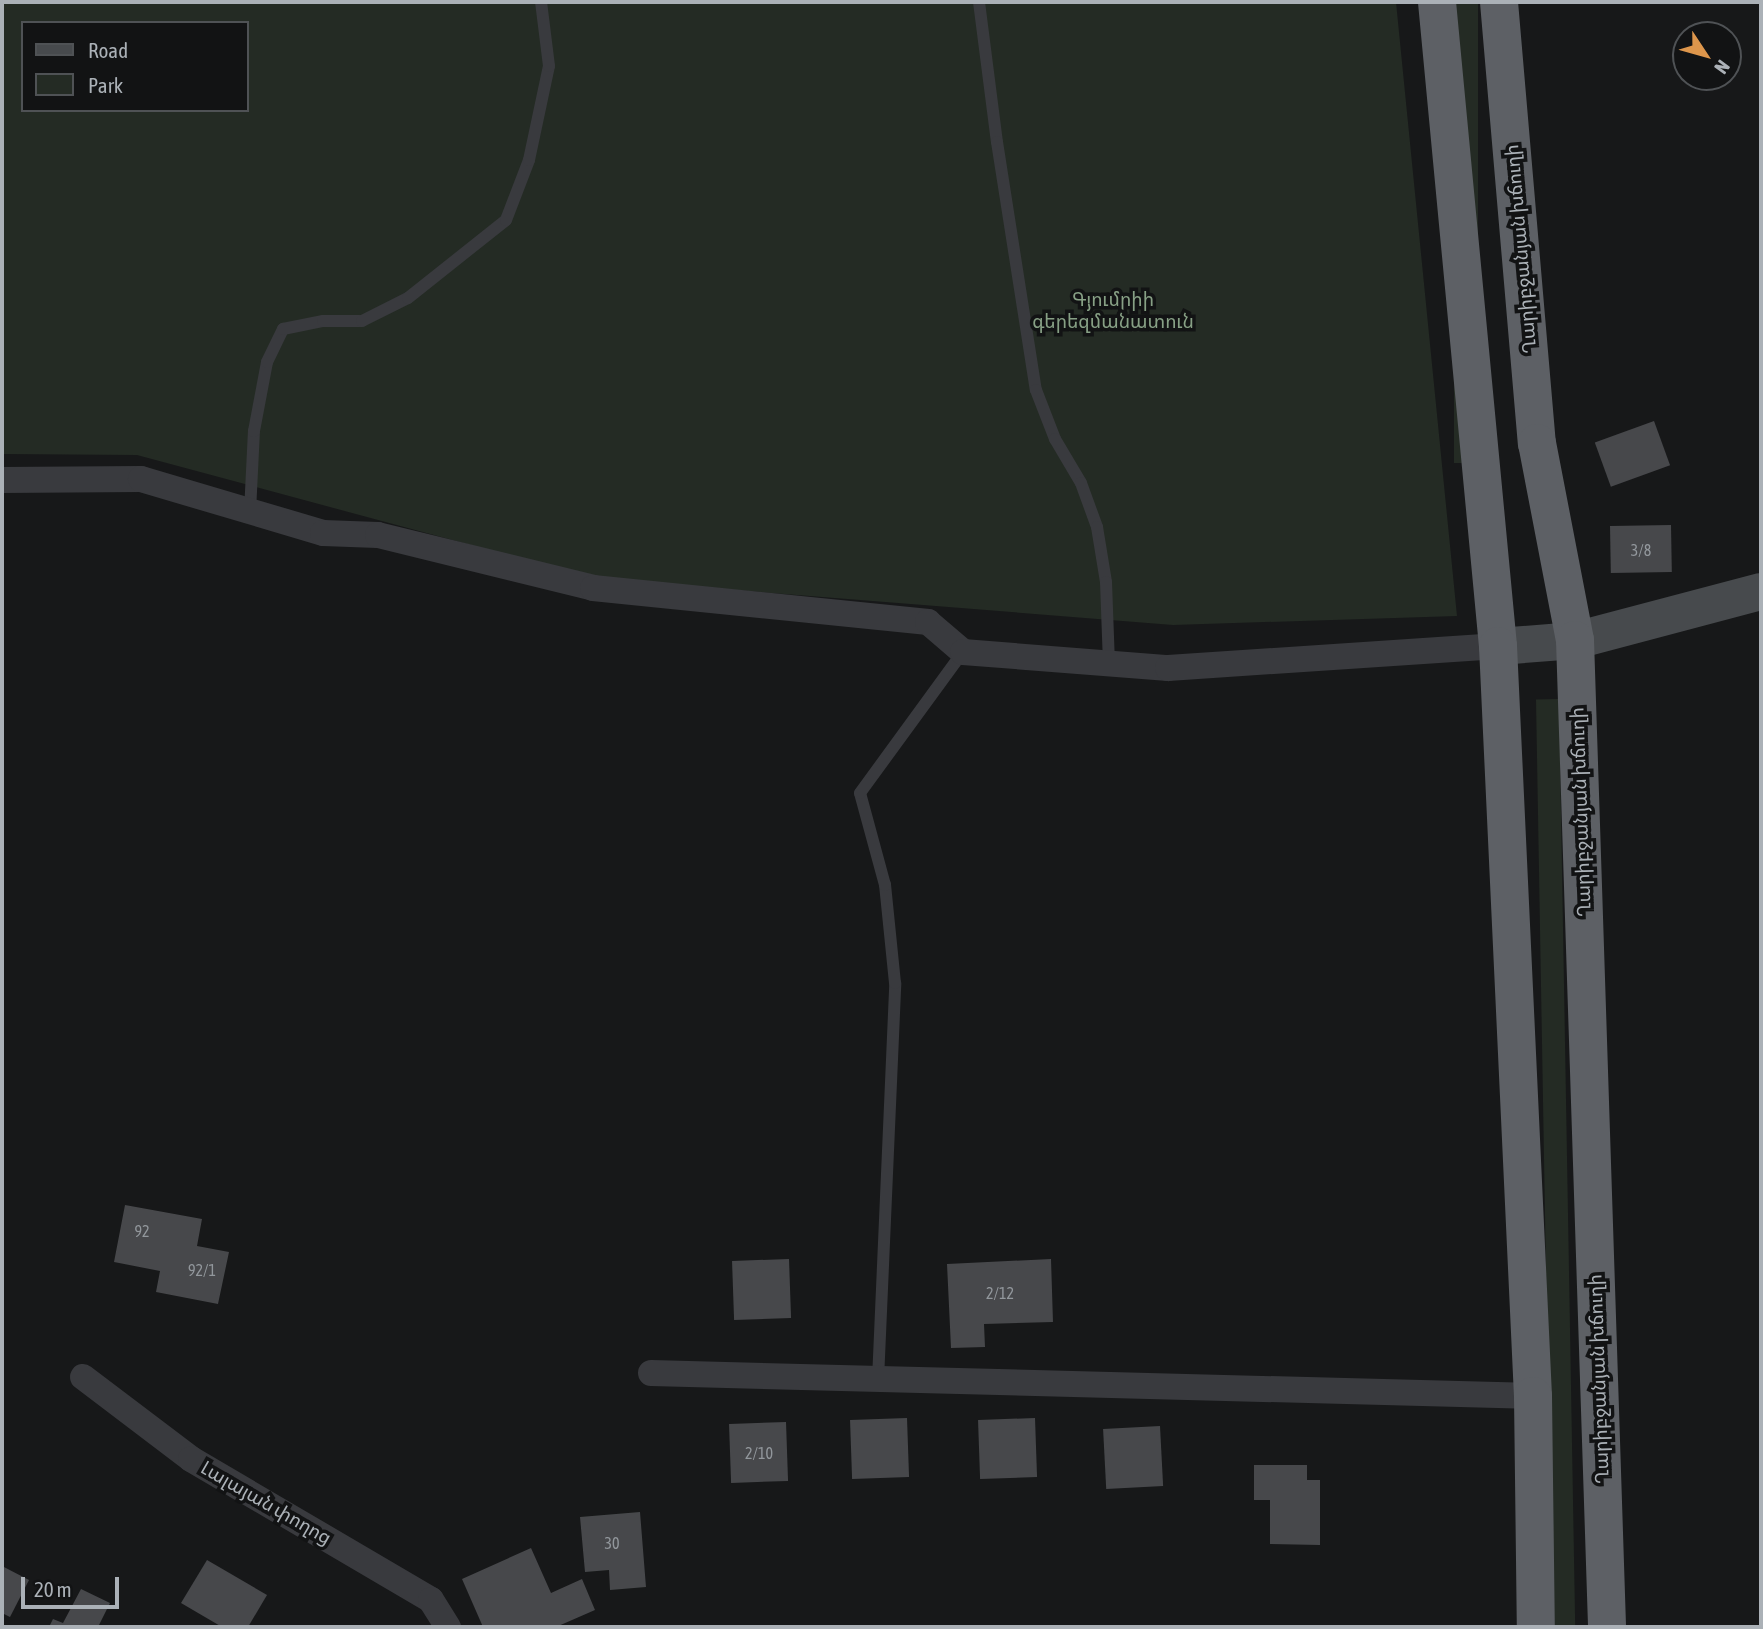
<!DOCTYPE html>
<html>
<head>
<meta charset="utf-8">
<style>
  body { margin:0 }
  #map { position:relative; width:1763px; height:1629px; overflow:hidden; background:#171819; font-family:"Asap Condensed","Noto Sans Armenian",sans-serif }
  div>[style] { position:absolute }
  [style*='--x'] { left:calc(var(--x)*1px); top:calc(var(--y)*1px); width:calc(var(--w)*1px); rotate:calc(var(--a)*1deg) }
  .green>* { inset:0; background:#242b24; transform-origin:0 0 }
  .building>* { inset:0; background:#47484b; transform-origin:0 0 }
  .service>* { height:12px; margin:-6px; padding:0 6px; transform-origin:6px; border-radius:6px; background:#393a3e }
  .minor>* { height:26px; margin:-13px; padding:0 13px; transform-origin:13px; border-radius:13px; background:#393a3e }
  .secondary>* { height:37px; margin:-18.5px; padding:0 18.5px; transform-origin:18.5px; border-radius:18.5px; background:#474a4d }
  .trunk>* { height:38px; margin:-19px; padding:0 19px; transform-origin:19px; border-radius:19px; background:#5d6065 }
  span { translate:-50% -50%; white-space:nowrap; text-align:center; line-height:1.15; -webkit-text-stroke:7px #121314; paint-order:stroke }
  .number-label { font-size:16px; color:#92979c }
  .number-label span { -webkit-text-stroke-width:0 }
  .street-label { font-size:19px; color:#abb1b7 }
  .park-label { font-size:19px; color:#87a085 }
  .frame { position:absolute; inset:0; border:4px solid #abb1b7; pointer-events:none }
  .legend { position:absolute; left:21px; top:21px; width:228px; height:91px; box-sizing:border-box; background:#121314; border:2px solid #4f5255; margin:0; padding:9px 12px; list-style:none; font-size:21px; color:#abb1b7 }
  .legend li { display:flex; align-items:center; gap:14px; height:35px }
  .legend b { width:35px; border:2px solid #4f5255 }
  .north { position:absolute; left:1672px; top:21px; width:70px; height:70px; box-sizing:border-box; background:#121314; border:2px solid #4f5255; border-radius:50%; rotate:126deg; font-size:19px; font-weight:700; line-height:28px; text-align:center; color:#abb1b7 }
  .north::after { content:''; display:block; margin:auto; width:24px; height:32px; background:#dd964c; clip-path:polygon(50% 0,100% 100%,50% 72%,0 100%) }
  .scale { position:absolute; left:21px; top:1577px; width:98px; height:32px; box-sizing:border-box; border:4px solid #abb1b7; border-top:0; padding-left:9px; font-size:21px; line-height:24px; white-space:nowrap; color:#abb1b7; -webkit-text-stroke:5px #121314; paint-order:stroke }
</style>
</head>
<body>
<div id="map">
  <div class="green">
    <i style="clip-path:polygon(evenodd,2px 2px,1396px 2px,1457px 616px,1173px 625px,597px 579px,137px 455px,2px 454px,2px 2px,23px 23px,247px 23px,247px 110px,23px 110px,23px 23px)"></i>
    <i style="left:1454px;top:2px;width:24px;height:461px"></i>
    <i style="left:1559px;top:699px;width:928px;height:23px;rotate:89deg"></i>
  </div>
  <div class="building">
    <i style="left:1654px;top:421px;width:47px;height:63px;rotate:70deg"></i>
    <i style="left:1671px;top:525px;width:47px;height:61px;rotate:89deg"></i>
    <i style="clip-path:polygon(125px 1205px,202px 1219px,197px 1246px,229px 1252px,218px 1304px,156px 1292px,160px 1271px,114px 1262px)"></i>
    <i style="left:789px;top:1259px;width:59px;height:57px;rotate:88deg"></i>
    <i style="clip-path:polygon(1051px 1259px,1053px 1322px,984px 1324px,985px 1347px,951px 1348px,947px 1264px)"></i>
    <i style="left:907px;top:1418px;width:59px;height:57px;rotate:88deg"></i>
    <i style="left:1035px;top:1418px;width:59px;height:57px;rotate:88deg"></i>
    <i style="left:786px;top:1422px;width:59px;height:57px;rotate:88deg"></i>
    <i style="left:1160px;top:1426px;width:60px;height:57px;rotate:87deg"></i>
    <i style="clip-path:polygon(1254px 1465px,1307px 1465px,1307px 1480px,1320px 1480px,1320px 1545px,1270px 1544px,1270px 1500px,1254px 1500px)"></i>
    <i style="clip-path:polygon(640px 1512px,646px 1587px,610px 1590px,609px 1570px,585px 1572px,580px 1517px)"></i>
    <i style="clip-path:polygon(531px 1548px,551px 1593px,582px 1579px,595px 1610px,556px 1627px,483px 1627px,462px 1579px)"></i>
    <i style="clip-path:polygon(207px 1560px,267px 1595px,248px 1627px,222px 1627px,181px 1603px)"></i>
    <i style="clip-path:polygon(2px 1566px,29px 1580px,10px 1617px,2px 1613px)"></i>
    <i style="clip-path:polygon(81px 1589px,110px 1603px,98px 1627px,49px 1627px,53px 1619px,63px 1623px)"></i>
  </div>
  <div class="service">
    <i style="--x:979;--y:2;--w:141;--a:82.7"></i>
    <i style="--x:997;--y:142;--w:251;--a:81.1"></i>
    <i style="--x:1036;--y:390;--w:53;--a:68.8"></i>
    <i style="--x:1055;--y:439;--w:51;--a:59.4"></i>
    <i style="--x:1081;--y:483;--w:47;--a:70"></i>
    <i style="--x:1097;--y:527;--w:56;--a:80.7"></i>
    <i style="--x:1106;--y:582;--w:83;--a:87.9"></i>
    <i style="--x:250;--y:512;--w:81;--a:-87.2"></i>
    <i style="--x:254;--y:431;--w:70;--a:-79.3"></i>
    <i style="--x:267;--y:362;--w:37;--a:-64"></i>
    <i style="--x:283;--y:329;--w:41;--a:-11.3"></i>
    <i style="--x:323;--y:321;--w:39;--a:0"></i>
    <i style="--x:362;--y:321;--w:51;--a:-26.6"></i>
    <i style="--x:408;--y:298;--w:125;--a:-38.5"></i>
    <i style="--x:506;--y:220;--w:64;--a:-69"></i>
    <i style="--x:529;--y:160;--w:96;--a:-78"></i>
    <i style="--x:549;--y:66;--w:64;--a:-97.1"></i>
    <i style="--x:878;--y:1380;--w:397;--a:-87.5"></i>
    <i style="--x:895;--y:983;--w:99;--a:-95.8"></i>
    <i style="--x:885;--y:885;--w:95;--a:-105.2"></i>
    <i style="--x:860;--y:793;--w:175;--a:-53.9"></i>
  </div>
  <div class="minor">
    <i style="--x:2;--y:480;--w:139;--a:-0.4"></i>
    <i style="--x:141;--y:479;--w:190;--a:16.5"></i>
    <i style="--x:323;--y:533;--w:55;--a:2.1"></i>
    <i style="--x:378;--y:535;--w:221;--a:13.8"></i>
    <i style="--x:593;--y:588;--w:337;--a:5.8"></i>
    <i style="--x:928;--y:622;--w:46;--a:40.6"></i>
    <i style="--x:963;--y:652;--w:206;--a:4.5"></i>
    <i style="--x:1168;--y:668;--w:331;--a:-3.8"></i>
    <i style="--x:651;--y:1373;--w:882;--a:1.49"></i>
    <i style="--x:83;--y:1377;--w:136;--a:37.2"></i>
    <i style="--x:191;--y:1459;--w:278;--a:30.4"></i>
    <i style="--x:431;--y:1600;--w:32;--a:58"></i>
  </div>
  <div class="secondary">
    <i style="--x:1498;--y:646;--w:77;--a:-4.5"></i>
    <i style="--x:1575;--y:640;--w:192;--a:-14.8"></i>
  </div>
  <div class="trunk">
    <i style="--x:1437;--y:2;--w:647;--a:84.59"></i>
    <i style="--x:1498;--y:646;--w:751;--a:87.33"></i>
    <i style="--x:1533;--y:1396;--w:231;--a:89.3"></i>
    <i style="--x:1499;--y:2;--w:443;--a:85.1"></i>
    <i style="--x:1537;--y:443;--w:201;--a:79.1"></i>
    <i style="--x:1575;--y:640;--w:988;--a:88.14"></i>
  </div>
  <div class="number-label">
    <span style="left:1641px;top:550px">3/8</span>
    <span style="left:142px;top:1231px">92</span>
    <span style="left:202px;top:1270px">92/1</span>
    <span style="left:1000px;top:1293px">2/12</span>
    <span style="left:759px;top:1453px">2/10</span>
    <span style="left:612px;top:1543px">30</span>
  </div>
  <div class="street-label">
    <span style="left:1521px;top:249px;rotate:-95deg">Ղարիբջանյան խճուղի</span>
    <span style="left:1581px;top:812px;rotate:-92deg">Ղարիբջանյան խճուղի</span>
    <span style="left:1599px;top:1379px;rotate:-92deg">Ղարիբջանյան խճուղի</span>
    <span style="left:266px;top:1503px;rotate:30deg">Լալայան փողոց</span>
  </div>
  <div class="park-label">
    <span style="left:1113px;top:311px">Գյումրիի<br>գերեզմանատուն</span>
  </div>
  <div class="frame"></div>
  <ul class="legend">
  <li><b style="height:9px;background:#474a4d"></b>Road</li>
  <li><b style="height:19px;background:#242b24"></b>Park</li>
  </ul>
  <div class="north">N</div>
  <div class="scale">20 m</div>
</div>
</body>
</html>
